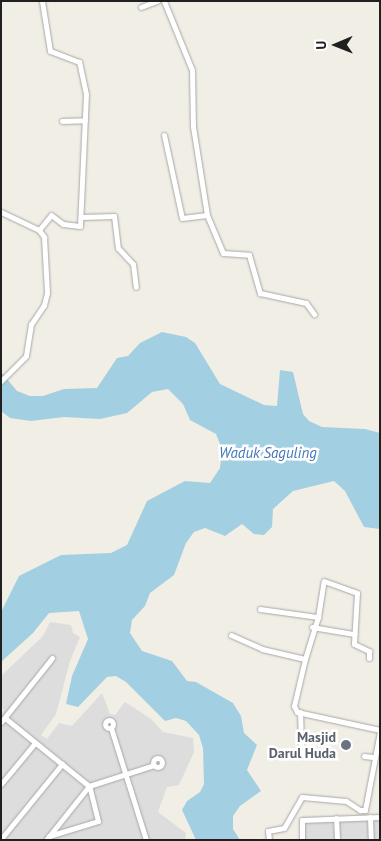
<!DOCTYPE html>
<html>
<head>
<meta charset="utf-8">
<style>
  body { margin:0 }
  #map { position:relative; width:381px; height:841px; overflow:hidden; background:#f1eee5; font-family:"PT Sans",sans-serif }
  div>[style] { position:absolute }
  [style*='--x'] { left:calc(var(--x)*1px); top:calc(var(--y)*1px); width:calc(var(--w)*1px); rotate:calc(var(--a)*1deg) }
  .residential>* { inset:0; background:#dedddd; transform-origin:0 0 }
  .water>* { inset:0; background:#a2d0e2 }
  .roads { filter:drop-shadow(0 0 1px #a7a7a7) drop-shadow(0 0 1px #a7a7a7) }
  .minor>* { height:5px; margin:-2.5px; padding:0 2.5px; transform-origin:2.5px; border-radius:2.5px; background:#fff }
  .minor>.ring { margin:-2.5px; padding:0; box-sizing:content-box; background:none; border:5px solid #fff; border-radius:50% }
  .dots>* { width:14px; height:14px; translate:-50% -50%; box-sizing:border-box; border:2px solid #fff; border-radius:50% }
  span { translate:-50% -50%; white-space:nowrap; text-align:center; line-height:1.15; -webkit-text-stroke:5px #fff; paint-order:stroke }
  .worship-label { font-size:14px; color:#5b616d; font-weight:700 }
  .right { translate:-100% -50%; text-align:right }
  .water-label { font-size:15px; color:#4477b8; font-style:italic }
  .frame { position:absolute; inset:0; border:2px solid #202020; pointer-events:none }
  .north { position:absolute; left:311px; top:20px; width:50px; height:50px; -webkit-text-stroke:4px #fff; paint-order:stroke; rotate:269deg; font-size:14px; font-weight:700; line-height:20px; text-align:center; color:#202020 }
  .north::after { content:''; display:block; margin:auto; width:18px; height:22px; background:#202020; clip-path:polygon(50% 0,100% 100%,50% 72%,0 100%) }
</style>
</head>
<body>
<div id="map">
  <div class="residential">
    <i style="clip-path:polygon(50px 622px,71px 625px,73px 633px,80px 637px,70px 661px,56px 714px,41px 735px,47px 739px,59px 723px,72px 726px,102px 693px,110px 714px,115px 715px,125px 702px,151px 719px,163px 732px,193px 738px,194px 752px,179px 785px,167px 787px,158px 812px,186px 833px,185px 840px,1px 840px,1px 714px,4px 710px,1px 707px,1px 676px,43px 636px)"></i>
    <i style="left:380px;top:817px;width:23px;height:78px;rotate:90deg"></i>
  </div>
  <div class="water">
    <i style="clip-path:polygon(162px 332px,186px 337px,195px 343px,220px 384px,264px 405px,277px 406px,280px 370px,293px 372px,303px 414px,309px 421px,322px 427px,365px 429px,380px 433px,380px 529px,364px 527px,345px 491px,334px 481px,293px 491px,273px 509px,272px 527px,264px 535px,254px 534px,242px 524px,225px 536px,205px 528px,194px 532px,186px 543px,174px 575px,150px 593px,145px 606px,132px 620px,130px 633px,142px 651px,172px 661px,187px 681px,196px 682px,233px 703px,241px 716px,244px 733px,257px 745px,247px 770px,261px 791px,240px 806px,233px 816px,233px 829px,240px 840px,196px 840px,182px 810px,187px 801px,200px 792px,204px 784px,203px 748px,199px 735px,186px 721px,176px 718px,165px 721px,126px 682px,116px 676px,107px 677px,78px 707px,66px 704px,72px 676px,88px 639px,79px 611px,49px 613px,33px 633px,1px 662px,1px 612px,19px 576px,61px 555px,111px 553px,127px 545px,147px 501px,185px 481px,210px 483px,220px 468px,222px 449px,216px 434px,190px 420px,183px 404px,168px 389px,152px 392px,127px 413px,100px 419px,64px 417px,31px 421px,10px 418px,1px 411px,1px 372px,17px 391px,30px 396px,43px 396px,64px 389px,97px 388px,117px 358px,128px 356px,140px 343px)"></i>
  </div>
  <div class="roads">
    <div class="minor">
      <i style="--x:141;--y:7;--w:17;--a:-21"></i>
      <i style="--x:62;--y:121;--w:23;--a:-2"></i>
      <i style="--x:164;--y:135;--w:85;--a:77.8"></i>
      <i style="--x:182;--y:218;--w:25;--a:-7"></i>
      <i style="--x:207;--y:215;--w:89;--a:-99"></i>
      <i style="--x:193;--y:127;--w:57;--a:-91"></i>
      <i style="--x:192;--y:70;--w:74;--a:-112.1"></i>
      <i style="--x:1;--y:212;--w:42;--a:25.3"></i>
      <i style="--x:39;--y:230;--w:9;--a:54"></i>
      <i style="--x:44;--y:237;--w:56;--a:86.9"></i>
      <i style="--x:47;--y:293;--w:12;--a:104"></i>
      <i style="--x:44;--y:305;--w:23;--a:124"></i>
      <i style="--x:31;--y:324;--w:32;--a:99"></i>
      <i style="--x:26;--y:356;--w:35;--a:135"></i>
      <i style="--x:207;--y:215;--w:41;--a:67.2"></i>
      <i style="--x:223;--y:253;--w:26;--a:4"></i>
      <i style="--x:249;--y:255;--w:40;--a:74"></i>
      <i style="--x:260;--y:293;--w:47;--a:12.3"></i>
      <i style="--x:306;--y:303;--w:14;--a:54"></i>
      <i style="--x:82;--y:217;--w:32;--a:-2"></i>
      <i style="--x:114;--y:216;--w:32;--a:83"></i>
      <i style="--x:118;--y:248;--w:22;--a:47"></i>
      <i style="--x:133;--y:264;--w:23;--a:83"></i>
      <i style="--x:39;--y:230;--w:19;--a:-51"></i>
      <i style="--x:51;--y:215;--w:15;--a:37"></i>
      <i style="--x:63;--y:224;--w:17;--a:7"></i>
      <i style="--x:80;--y:226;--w:132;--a:-87.4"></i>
      <i style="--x:86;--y:94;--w:33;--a:-102"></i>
      <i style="--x:79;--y:62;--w:31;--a:-159"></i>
      <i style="--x:50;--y:51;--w:51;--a:-99.1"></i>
      <i style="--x:260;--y:609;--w:59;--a:7.9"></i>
      <i style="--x:318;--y:617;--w:44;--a:107.2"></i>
      <i style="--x:318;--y:617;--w:36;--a:-81"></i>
      <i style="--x:324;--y:581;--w:35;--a:20"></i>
      <i style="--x:357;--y:593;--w:51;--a:93.4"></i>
      <i style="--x:354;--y:644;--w:17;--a:25"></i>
      <i style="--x:369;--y:651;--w:7;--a:90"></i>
      <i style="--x:312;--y:627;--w:43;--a:9.5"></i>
      <i style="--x:231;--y:635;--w:34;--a:24"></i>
      <i style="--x:262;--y:649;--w:44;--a:13.1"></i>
      <i style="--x:305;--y:659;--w:48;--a:103.2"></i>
      <i style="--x:294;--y:706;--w:7;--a:63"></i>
      <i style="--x:297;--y:712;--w:85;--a:12.2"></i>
      <i style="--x:300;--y:712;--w:38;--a:88"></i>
      <i style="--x:301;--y:750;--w:9;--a:13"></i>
      <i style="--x:5;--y:718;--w:108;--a:39"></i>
      <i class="ring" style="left:105px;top:720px;width:3px;height:3px"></i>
      <i style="--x:1;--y:722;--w:82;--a:-51.4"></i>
      <i style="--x:111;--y:728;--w:117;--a:72.6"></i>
      <i style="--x:364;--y:756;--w:9;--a:6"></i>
      <i class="ring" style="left:153.5px;top:758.5px;width:4px;height:4px"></i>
      <i style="--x:1;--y:784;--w:53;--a:-50.3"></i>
      <i style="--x:89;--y:786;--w:68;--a:-17.9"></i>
      <i style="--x:370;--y:817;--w:23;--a:88"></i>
      <i style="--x:336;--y:818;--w:22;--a:87"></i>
      <i style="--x:49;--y:836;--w:51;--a:-17"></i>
      <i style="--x:98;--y:821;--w:36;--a:-104"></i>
      <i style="--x:1;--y:839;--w:97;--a:-50.9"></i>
      <i style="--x:46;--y:840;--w:69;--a:-51.5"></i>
      <i style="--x:269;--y:840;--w:9;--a:-96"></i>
      <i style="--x:268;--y:831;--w:16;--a:-11"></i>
      <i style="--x:284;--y:828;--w:36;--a:-60"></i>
      <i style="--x:302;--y:797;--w:44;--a:5.2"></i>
      <i style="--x:346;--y:801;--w:17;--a:33"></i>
      <i style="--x:360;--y:810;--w:5;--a:0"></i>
      <i style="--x:365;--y:810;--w:80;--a:-79.2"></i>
      <i style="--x:302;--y:840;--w:20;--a:-90"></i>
      <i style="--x:302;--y:820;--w:78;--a:-2.2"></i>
    </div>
  </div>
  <div class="dots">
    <i style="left:346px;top:745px;background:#6b7280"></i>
  </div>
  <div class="worship-label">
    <span class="right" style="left:336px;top:745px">Masjid<br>Darul Huda</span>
  </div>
  <div class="water-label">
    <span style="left:268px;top:453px">Waduk Saguling</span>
  </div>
  <div class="frame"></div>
  <div class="north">U</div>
</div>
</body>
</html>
